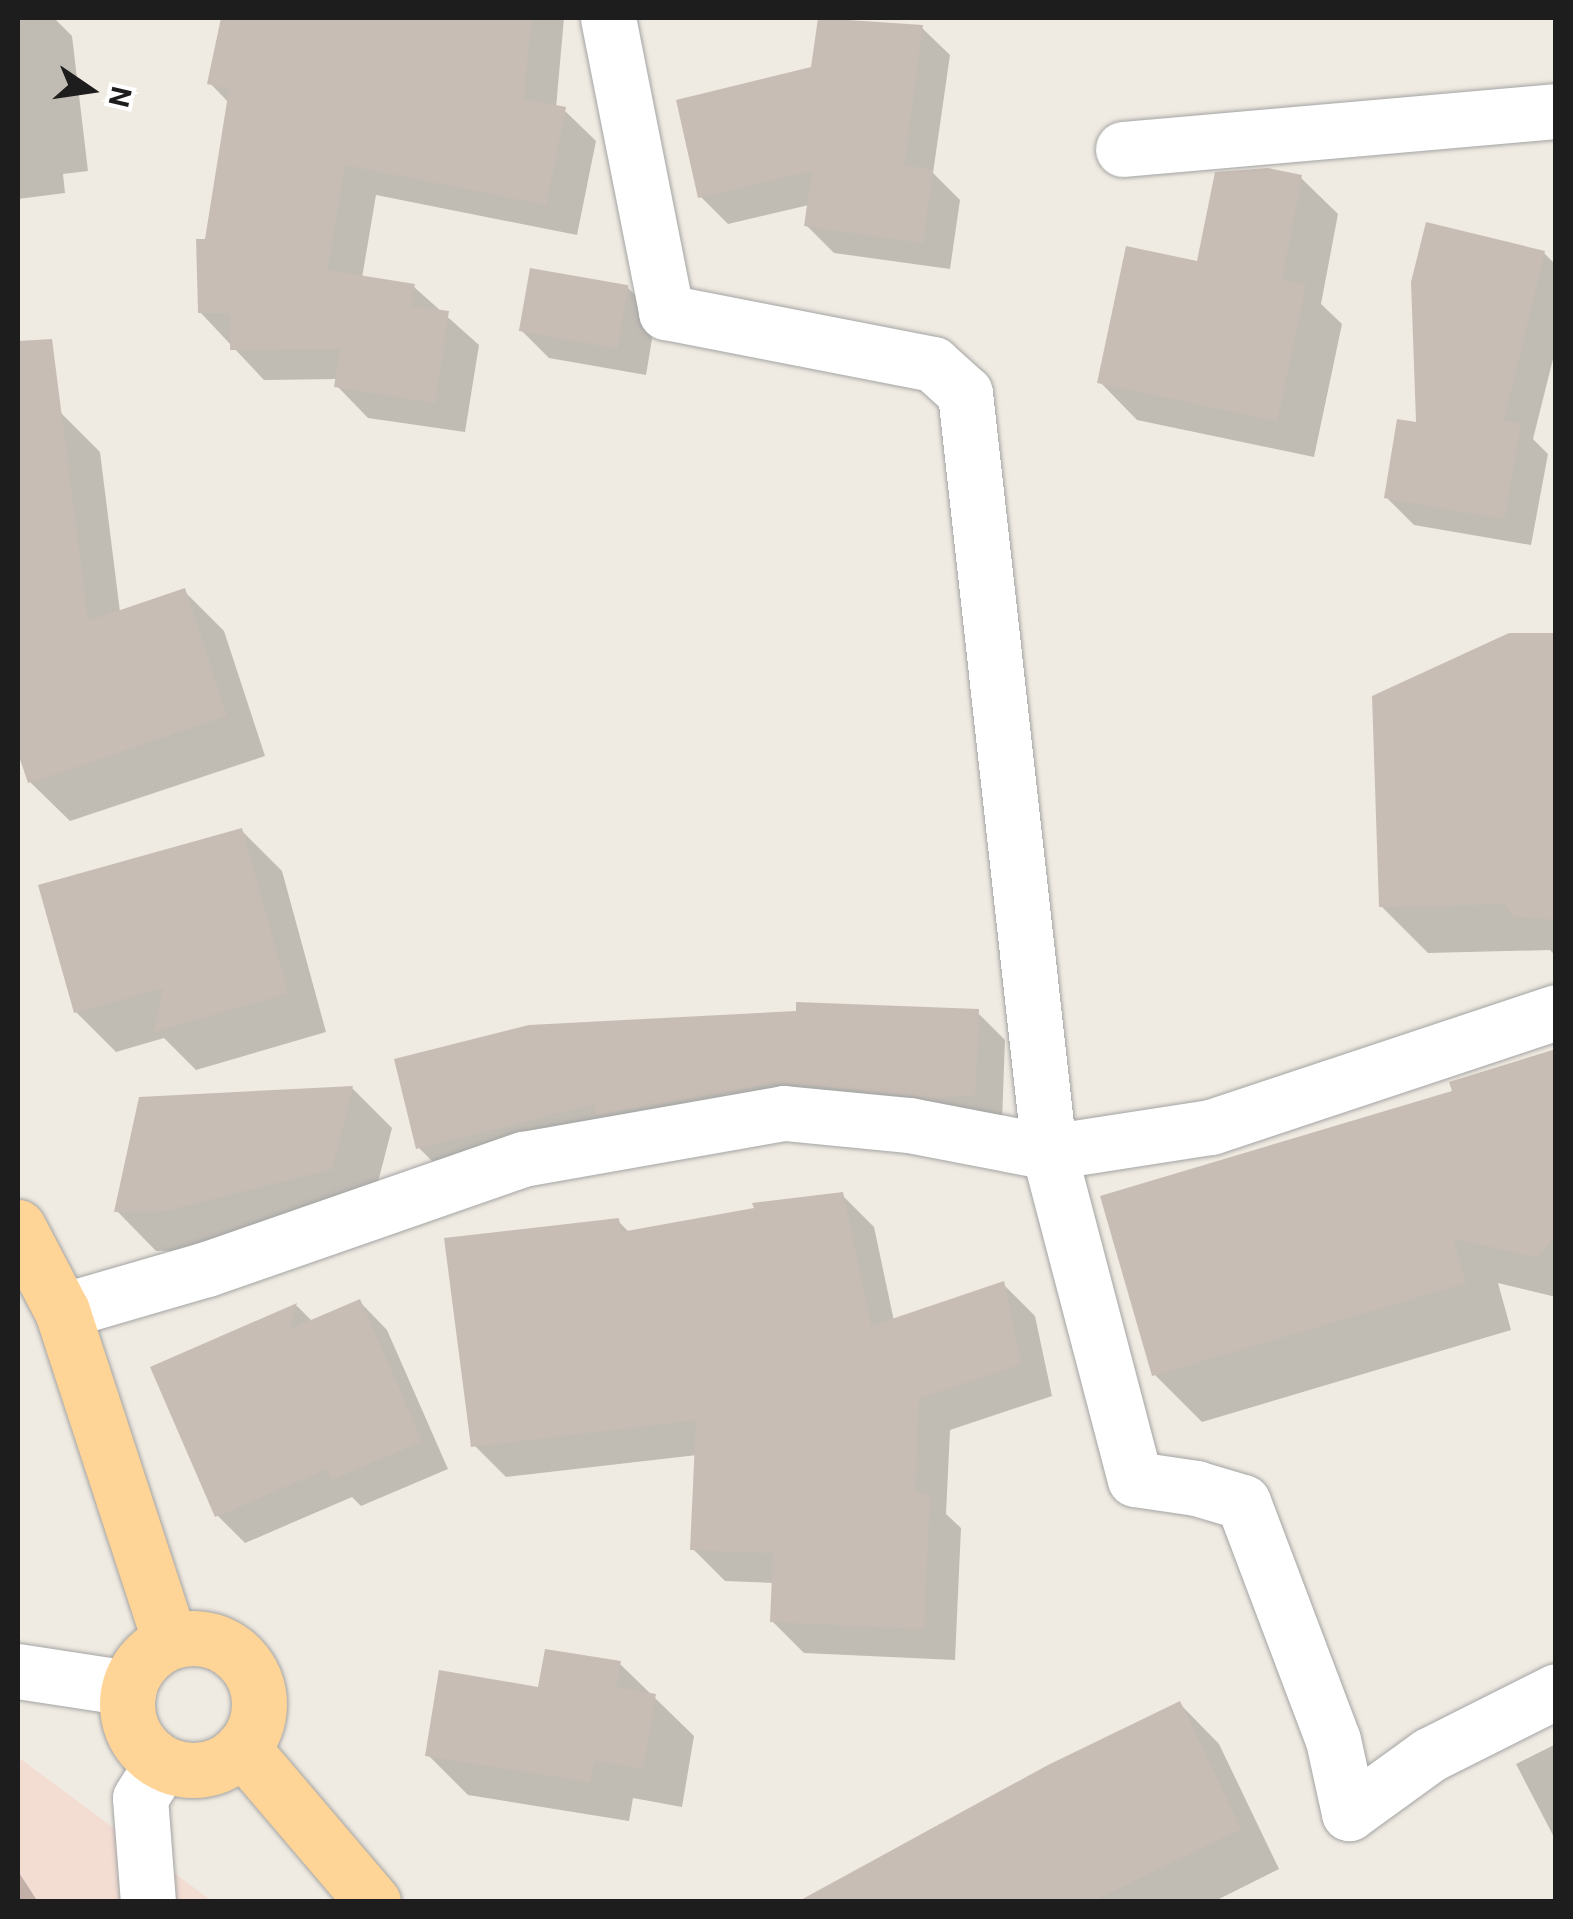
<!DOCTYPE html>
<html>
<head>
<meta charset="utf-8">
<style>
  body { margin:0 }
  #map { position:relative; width:1573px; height:1919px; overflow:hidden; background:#f0ebe2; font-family:Roboto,sans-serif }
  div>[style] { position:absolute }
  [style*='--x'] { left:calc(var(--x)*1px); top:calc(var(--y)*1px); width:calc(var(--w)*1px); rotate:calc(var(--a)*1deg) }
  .military>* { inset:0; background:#f3ddd3 }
  .shadow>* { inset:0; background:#0003 }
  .building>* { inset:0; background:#c8bdb5; transform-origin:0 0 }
  .roads { filter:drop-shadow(0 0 2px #a4a4a4) drop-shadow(0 0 2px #a4a4a4) }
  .minor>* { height:55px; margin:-27.5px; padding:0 27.5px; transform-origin:27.5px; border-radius:27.5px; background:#fff }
  .major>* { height:55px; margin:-27.5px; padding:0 27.5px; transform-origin:27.5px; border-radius:27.5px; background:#ffd497 }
  .major>.ring { margin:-27.5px; padding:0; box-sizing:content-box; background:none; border:55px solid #ffd497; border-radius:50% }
  span { translate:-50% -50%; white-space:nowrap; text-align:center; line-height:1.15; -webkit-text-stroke:9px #fff; paint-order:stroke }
  .frame { position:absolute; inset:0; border:20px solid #1d1d1d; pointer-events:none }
  .north { position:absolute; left:40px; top:40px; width:100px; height:100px; -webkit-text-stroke:8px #fff; paint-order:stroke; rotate:103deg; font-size:28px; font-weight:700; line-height:40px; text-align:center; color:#1d1d1d }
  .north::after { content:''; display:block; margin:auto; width:35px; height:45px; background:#1d1d1d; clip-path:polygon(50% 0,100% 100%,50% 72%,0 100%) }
</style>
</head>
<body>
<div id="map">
  <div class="military">
    <i style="clip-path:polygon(18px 1757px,212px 1901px,18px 1901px)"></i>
  </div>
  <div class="shadow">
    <i style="clip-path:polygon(18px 18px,54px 18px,72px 36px,88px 171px,63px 174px,65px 193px,18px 199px)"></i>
    <i style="clip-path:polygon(222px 18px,564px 18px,556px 108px,564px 110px,596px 141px,577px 235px,376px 195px,362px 278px,414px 287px,479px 345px,465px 432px,368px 418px,337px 386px,338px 379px,264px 380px,200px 312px,229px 103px,210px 83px)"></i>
    <i style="clip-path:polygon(820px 18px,922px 28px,950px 55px,933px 173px,960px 200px,950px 269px,834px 253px,806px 225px,809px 205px,728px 224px,700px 196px,813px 69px)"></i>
    <i style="clip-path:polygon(1300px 177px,1338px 214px,1321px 304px,1342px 324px,1314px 457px,1137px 420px,1100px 382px,1199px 264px)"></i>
    <i style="clip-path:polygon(1544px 253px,1556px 265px,1556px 347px,1533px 439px,1548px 454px,1531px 545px,1414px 525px,1386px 497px,1419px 425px)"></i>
    <i style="clip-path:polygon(628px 288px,656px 315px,646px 375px,549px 358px,521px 330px)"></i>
    <i style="clip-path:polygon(18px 391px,41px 414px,60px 412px,100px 452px,120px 612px,184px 591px,224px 631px,265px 756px,70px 821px,30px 782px,18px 745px)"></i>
    <i style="clip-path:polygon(1556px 635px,1556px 956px,1550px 950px,1428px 953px,1381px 906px)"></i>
    <i style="clip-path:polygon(242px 831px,282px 871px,326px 1032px,196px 1070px,164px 1038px,116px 1052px,76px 1012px)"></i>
    <i style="clip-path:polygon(977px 1012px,1005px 1040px,1002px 1122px,808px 1109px,446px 1175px,418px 1147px,397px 1061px)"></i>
    <i style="clip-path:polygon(1556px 1051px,1556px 1297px,1498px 1283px,1511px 1330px,1202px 1422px,1155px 1375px,1455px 1093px)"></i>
    <i style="clip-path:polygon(352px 1088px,392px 1128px,371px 1209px,206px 1250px,156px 1251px,117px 1211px,141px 1100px)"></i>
    <i style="clip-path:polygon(842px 1195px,874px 1227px,894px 1321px,1003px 1284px,1035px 1316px,1052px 1396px,950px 1430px,946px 1514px,961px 1528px,955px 1660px,804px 1653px,772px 1621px,774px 1583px,725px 1581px,693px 1549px,697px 1455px,506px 1477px,474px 1445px,618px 1221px,630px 1233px)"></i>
    <i style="clip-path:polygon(360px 1302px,387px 1330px,448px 1469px,361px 1506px,352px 1497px,245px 1543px,217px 1515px,153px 1368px,297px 1306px,313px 1322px)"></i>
    <i style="clip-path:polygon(620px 1664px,694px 1736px,682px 1807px,633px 1798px,629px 1821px,468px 1795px,428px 1755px,540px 1690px)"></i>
    <i style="clip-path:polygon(1180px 1704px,1219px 1744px,1279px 1869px,1213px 1902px,878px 1902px)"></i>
    <i style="clip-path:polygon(1556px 1744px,1556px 1841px,1516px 1764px)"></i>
    <i style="clip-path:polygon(18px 1871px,38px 1902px,18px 1902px)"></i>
  </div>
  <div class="building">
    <i style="clip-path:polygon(221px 18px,531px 18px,524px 99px,566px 107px,546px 205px,345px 165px,327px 270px,415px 284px,411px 306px,449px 311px,435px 403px,334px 387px,340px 349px,230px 350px,231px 313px,198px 313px,196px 239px,205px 239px,229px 89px,207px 84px)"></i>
    <i style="clip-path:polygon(818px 18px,923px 25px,904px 165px,933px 170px,923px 243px,804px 226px,812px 171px,698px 198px,676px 100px,811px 67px)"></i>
    <i style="clip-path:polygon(1268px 168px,1302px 175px,1282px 280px,1306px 285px,1277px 421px,1097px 383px,1126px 246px,1197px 261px,1215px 172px)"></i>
    <i style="clip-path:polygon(1426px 222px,1545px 251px,1504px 420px,1521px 424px,1504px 519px,1384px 498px,1397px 419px,1416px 422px,1411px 282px)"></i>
    <i style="left:530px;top:268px;width:100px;height:64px;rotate:10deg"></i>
    <i style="clip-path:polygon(52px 339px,88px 621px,185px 588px,227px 716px,28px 783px,18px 753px,18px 341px)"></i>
    <i style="clip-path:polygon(1509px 633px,1556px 633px,1556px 920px,1512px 916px,1506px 904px,1379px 907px,1372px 696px)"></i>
    <i style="clip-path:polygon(242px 828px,288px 993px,154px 1032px,163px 988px,74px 1013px,38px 885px)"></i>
    <i style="clip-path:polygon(796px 1002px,979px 1009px,975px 1095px,932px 1098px,779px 1082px,595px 1115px,594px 1104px,416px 1149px,394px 1059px,529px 1025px,796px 1011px)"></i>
    <i style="clip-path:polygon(1556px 1049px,1556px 1234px,1538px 1258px,1453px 1238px,1466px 1283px,1152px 1376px,1100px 1196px,1452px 1091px,1449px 1082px)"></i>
    <i style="clip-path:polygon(353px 1086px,332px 1169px,165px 1211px,114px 1212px,139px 1097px)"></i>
    <i style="clip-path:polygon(843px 1192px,871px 1326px,1004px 1281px,1021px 1364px,919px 1398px,915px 1493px,930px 1494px,924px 1629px,770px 1622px,773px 1553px,690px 1550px,696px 1420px,471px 1447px,444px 1238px,619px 1218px,621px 1232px,754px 1208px,752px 1203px)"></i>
    <i style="clip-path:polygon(360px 1299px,422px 1441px,331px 1480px,327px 1469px,215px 1517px,150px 1367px,297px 1303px,290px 1329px)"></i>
    <i style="clip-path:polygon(545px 1649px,621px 1661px,616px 1687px,656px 1694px,643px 1769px,594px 1760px,590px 1782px,425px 1756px,439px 1670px,538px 1687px)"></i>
    <i style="clip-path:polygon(1180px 1701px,1241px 1829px,1091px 1902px,797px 1902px,1048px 1765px)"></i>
  </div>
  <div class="roads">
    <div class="minor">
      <i style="--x:608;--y:18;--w:300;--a:78.8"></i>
      <i style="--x:666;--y:312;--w:272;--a:11"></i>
      <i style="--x:933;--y:364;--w:43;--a:42.2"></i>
      <i style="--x:965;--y:393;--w:764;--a:83.68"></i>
      <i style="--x:1049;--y:1152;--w:338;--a:75.3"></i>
      <i style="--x:1135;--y:1479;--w:62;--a:8.4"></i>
      <i style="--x:1196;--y:1488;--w:49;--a:16.6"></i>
      <i style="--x:1243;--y:1502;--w:254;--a:69.3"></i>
      <i style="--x:1333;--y:1740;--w:75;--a:77.6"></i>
      <i style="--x:1349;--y:1813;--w:99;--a:-35.9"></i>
      <i style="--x:1429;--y:1755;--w:142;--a:-26.7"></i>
      <i style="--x:1123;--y:149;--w:435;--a:-5"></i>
      <i style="--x:62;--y:1311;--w:151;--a:-16.2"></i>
      <i style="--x:207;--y:1269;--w:335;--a:-19.2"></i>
      <i style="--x:523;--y:1159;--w:265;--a:-10"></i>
      <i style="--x:784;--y:1113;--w:126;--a:5.5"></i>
      <i style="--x:909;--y:1125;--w:143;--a:10.9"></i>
      <i style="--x:1049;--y:1152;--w:164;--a:-8.8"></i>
      <i style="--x:1211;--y:1127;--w:364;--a:-18.4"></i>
      <i style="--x:18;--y:1671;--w:112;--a:8.7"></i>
      <i style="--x:148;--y:1902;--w:104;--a:-94.4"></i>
      <i style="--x:140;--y:1798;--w:41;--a:-57.8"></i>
    </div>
    <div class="major">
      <i style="--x:18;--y:1227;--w:95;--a:62.4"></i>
      <i style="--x:62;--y:1311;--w:347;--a:71.9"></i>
      <i class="ring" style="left:127px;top:1638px;width:77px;height:77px"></i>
      <i style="--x:242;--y:1748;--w:202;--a:49.6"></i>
    </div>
  </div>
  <div class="frame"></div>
  <div class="north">N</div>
</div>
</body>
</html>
